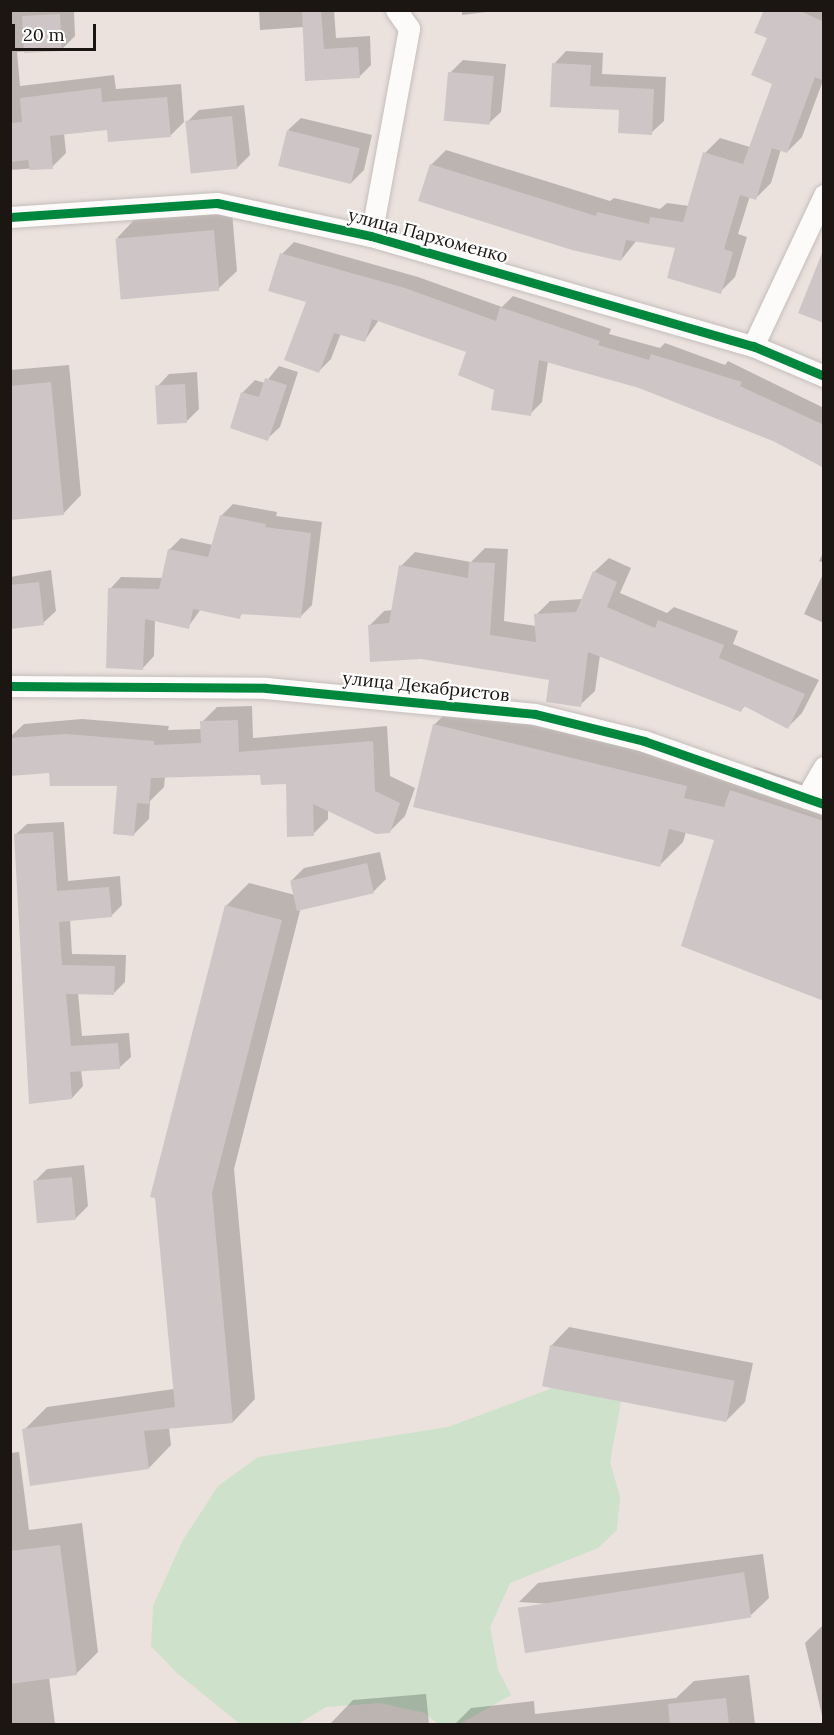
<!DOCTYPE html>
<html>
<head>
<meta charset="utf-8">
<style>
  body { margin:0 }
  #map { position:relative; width:834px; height:1735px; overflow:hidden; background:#ebe2de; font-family:Lora,serif }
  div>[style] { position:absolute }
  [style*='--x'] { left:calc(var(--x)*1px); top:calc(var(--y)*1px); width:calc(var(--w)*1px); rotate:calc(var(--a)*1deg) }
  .green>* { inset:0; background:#cde1cb }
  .shadow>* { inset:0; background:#0003 }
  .building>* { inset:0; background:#cec6c6; transform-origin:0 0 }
  .roads { filter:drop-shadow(0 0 2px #c5bebb) drop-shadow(0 0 2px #c5bebb) }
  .street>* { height:21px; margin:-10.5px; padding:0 10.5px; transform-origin:10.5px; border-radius:10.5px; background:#fcfbfa }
  .cycleway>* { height:9px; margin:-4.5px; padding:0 4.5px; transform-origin:4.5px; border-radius:4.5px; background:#00873e }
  span { translate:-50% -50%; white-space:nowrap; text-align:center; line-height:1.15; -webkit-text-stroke:4.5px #fff; paint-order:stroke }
  .street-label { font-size:18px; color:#1c1613 }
  .frame { position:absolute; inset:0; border:12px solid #1c1613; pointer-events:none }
  .scale { position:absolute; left:12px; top:24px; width:84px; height:27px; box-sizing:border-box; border:3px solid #1c1613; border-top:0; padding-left:8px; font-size:18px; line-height:21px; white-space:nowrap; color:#1c1613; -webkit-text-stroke:4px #fff; paint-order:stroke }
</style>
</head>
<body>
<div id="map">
  <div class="green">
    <i style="clip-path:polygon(574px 1367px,596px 1367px,621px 1402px,610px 1462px,620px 1497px,617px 1530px,598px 1548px,510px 1583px,490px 1627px,498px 1670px,511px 1695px,460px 1724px,438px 1724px,425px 1713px,380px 1703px,326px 1707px,298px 1724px,240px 1724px,177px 1673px,151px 1646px,153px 1606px,183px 1540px,218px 1486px,258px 1457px,448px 1427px,550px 1389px)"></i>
  </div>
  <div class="shadow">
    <i style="clip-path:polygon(10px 10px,74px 10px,75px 36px,62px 49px,17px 52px,20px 86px,114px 75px,116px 89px,181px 84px,184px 122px,171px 135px,109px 128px,64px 133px,66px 153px,52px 167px,10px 170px)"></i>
    <i style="clip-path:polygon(259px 10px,334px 10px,336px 38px,370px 36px,371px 65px,359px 77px,307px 80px,304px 27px,260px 30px)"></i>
    <i style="clip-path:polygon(462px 10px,503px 10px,462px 15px)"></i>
    <i style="clip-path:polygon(766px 10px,824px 10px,824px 78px,802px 137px,787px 152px,781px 149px,771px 183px,756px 198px,750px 196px,738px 234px,747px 237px,735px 277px,720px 292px,677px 247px,637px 240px,621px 260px,431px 165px,446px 150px,610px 201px,614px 198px,660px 209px,667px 203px,689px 206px,705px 153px,720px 138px,750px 147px,774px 84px)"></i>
    <i style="clip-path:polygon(566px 51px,603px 53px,602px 74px,666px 77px,664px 121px,651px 133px,554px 64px)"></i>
    <i style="clip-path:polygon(463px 60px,506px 64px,501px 112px,488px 124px,450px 73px)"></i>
    <i style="clip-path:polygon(244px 105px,250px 155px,237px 168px,187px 122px,199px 110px)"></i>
    <i style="clip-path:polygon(301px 118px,372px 135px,364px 170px,351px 183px,288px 130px)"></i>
    <i style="clip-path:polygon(232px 212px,237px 271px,218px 289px,117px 238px,135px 219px)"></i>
    <i style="clip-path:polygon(294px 242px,418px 277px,502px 307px,513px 296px,611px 329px,609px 334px,660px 348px,665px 343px,725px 365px,728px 361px,824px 408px,824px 455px,640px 386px,548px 361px,542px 402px,530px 414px,495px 389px,468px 351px,379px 320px,365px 340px,341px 333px,331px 359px,319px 371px,308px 301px,282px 254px)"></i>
    <i style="clip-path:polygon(69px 365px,81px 495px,63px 514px,10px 519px,10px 370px)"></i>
    <i style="clip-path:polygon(279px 366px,298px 372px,280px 427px,267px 439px,231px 427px,243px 392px,255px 380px,265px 383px)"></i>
    <i style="clip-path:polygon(197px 372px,199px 409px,187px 421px,157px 387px,169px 374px)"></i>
    <i style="clip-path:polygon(233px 504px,277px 512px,276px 516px,322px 522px,312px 605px,300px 617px,244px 612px,239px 617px,201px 609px,188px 627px,155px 620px,154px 656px,143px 668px,110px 589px,121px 577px,163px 578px,169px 550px,181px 538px,213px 545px,221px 516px)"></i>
    <i style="clip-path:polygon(485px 548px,508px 549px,504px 621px,536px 626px,536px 615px,550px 601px,583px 599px,594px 572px,609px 558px,631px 568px,620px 593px,667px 613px,674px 607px,738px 631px,733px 644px,819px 680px,802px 713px,788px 727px,746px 705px,741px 710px,600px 655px,595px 691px,580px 705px,550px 679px,370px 625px,384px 611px,393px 610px,401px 566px,415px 552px,471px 562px)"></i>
    <i style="clip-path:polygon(824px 551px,824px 563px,819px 561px)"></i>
    <i style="clip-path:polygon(51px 570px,56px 611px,43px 623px,10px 627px,10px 577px)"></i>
    <i style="clip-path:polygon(824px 572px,824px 623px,804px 614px)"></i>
    <i style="clip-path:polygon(458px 701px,709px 762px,706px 774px,740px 782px,755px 767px,824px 790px,824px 999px,716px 839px,686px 832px,683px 842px,660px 865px,434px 725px)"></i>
    <i style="clip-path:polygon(252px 706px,253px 738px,387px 726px,390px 776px,415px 788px,405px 816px,389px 832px,328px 810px,328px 819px,313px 834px,287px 782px,262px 774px,165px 776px,164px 787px,150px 801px,149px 819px,133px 835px,118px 785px,10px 765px,10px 737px,24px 724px,82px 719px,169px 726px,168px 730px,202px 729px,202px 722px,217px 707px)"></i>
    <i style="clip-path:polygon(64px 822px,68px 881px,120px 876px,122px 905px,111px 916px,70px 919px,72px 954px,126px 955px,125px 982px,114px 993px,78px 993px,82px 1036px,129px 1033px,131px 1057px,119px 1068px,81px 1070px,83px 1086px,72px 1098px,15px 835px,27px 824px)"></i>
    <i style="clip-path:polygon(380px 852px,386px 879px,373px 892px,301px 907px,234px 1169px,255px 1399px,233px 1422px,169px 1428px,171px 1445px,149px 1468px,24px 1430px,47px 1407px,174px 1389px,226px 906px,249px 883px,295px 895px,292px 880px,304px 868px)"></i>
    <i style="clip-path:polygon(84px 1165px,88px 1206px,75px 1219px,34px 1182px,47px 1169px)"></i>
    <i style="clip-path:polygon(569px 1327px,753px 1363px,745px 1402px,727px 1420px,551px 1346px)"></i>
    <i style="clip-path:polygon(19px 1452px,29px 1530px,82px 1523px,98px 1652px,76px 1674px,49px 1677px,55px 1724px,10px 1724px,10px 1453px)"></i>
    <i style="clip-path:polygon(763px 1554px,769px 1598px,750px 1616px,519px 1602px,538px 1583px)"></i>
    <i style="clip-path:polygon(823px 1625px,824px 1625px,824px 1724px,805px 1643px)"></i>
    <i style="clip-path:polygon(749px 1675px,755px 1724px,455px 1724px,471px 1708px,534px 1701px,535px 1714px,676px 1698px,694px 1681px)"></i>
    <i style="clip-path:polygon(426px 1694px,429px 1724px,330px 1724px,353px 1700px)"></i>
  </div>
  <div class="building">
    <i style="clip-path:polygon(302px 10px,321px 10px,324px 49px,358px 47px,360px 78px,305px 81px)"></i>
    <i style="clip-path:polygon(764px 10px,798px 10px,824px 22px,824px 81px,815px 77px,787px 153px,772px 148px,756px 200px,740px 195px,724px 249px,733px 252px,721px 294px,667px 278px,675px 248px,626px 240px,621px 261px,572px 250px,418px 201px,430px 164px,596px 216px,597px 212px,649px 224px,650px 217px,683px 222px,703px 152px,743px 164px,772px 84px,751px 75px,767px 38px,754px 33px)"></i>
    <i style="left:60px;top:14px;width:37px;height:38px;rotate:87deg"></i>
    <i style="clip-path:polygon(552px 63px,591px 65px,590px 86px,654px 89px,652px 135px,618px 133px,619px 110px,550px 107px)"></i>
    <i style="left:448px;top:72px;width:46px;height:49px;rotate:5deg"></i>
    <i style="clip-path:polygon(101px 88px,102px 102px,167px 97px,171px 137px,108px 142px,107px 130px,50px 136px,53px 169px,30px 170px,28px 160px,10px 162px,10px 123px,22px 122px,20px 98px)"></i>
    <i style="left:232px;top:116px;width:53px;height:47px;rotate:84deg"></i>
    <i style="left:287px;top:130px;width:75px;height:37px;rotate:14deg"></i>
    <i style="left:214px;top:230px;width:61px;height:99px;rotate:85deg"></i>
    <i style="clip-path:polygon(280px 253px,405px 288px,496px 321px,500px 307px,600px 341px,598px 345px,649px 360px,651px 354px,742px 382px,740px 386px,824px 425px,824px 468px,773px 441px,639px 388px,539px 360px,531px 416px,491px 410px,494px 390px,458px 375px,466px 352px,372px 319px,365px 342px,334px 333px,319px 373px,284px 360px,306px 302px,268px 291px)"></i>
    <i style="clip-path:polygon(822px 253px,824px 253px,824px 323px,798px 313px)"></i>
    <i style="clip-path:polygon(265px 378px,287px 385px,268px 441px,230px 428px,241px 392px,259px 397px)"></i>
    <i style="clip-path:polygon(51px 382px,64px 515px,10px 520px,10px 386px)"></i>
    <i style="left:185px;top:384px;width:39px;height:30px;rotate:87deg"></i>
    <i style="clip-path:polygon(220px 515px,266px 524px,265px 527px,311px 533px,301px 618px,241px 614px,240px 619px,193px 609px,189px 629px,145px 619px,143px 670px,106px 668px,108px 588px,159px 589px,168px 549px,208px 557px)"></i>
    <i style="clip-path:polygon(469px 562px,495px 563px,490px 635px,536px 642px,534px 614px,576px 612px,593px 571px,617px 582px,607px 607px,655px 628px,658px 620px,724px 645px,719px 658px,805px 694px,788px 729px,744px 706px,741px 712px,588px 652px,581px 707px,546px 702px,549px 680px,421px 659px,370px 662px,368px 625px,389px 623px,399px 565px,468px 578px)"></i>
    <i style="clip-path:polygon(39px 582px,44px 625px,10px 629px,10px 585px)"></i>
    <i style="clip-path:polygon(238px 720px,239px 752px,373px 741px,375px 791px,400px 803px,390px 833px,376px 834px,313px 804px,314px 836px,287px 837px,286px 784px,261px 785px,260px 775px,151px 778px,149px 804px,137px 803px,134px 836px,113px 834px,117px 786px,50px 786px,49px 773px,10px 776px,10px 738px,66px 734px,154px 741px,154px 745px,201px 743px,200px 721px)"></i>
    <i style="clip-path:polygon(433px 724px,687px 786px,684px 798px,724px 807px,730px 790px,824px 821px,824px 1001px,681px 946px,714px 840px,669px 829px,660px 867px,413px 807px)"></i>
    <i style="clip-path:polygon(53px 832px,57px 891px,109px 887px,112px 917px,59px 922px,62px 965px,115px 966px,114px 995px,66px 994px,71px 1046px,118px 1043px,120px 1069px,70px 1072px,72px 1099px,29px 1104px,14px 834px)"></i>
    <i style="left:367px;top:863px;width:31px;height:79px;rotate:77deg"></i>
    <i style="clip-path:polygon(225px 905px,282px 920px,212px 1193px,233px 1423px,144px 1431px,149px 1469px,30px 1486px,22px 1429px,175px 1407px,155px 1198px,150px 1197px)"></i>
    <i style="left:72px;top:1177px;width:43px;height:39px;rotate:85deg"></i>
    <i style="left:550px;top:1345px;width:188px;height:42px;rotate:11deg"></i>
    <i style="clip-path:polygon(60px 1545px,77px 1675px,10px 1684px,10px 1551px)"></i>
    <i style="left:744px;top:1572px;width:46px;height:229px;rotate:81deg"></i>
    <i style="clip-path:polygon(726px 1698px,729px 1725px,670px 1725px,668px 1704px)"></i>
  </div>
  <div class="roads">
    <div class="street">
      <i style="--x:10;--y:217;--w:207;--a:-3.9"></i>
      <i style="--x:217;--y:203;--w:157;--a:12.1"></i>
      <i style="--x:371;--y:236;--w:398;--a:16.1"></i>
      <i style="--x:753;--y:346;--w:77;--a:22.9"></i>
      <i style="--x:371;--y:236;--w:211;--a:-79.6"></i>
      <i style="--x:409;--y:28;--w:22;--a:-126"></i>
      <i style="--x:753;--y:346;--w:167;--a:-64.8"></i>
      <i style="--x:10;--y:686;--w:256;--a:0.4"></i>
      <i style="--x:266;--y:688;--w:270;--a:5.5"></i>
      <i style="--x:535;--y:714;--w:112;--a:13.9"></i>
      <i style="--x:644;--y:741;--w:191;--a:19.3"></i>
      <i style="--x:806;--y:798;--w:36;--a:-60"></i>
    </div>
  </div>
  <div class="cycleway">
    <i style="--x:10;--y:217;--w:207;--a:-3.9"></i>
    <i style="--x:217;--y:203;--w:157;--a:12.1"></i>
    <i style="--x:371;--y:236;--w:398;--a:16.1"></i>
    <i style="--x:753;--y:346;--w:77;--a:22.9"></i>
    <i style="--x:10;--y:686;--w:256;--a:0.4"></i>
    <i style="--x:266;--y:688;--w:270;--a:5.5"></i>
    <i style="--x:535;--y:714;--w:112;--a:13.9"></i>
    <i style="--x:644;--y:741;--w:191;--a:19.3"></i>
  </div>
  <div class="street-label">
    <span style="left:428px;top:236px;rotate:15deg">улица Пархоменко</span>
    <span style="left:426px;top:687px;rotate:6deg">улица Декабристов</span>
  </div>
  <div class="frame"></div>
  <div class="scale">20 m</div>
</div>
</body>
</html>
